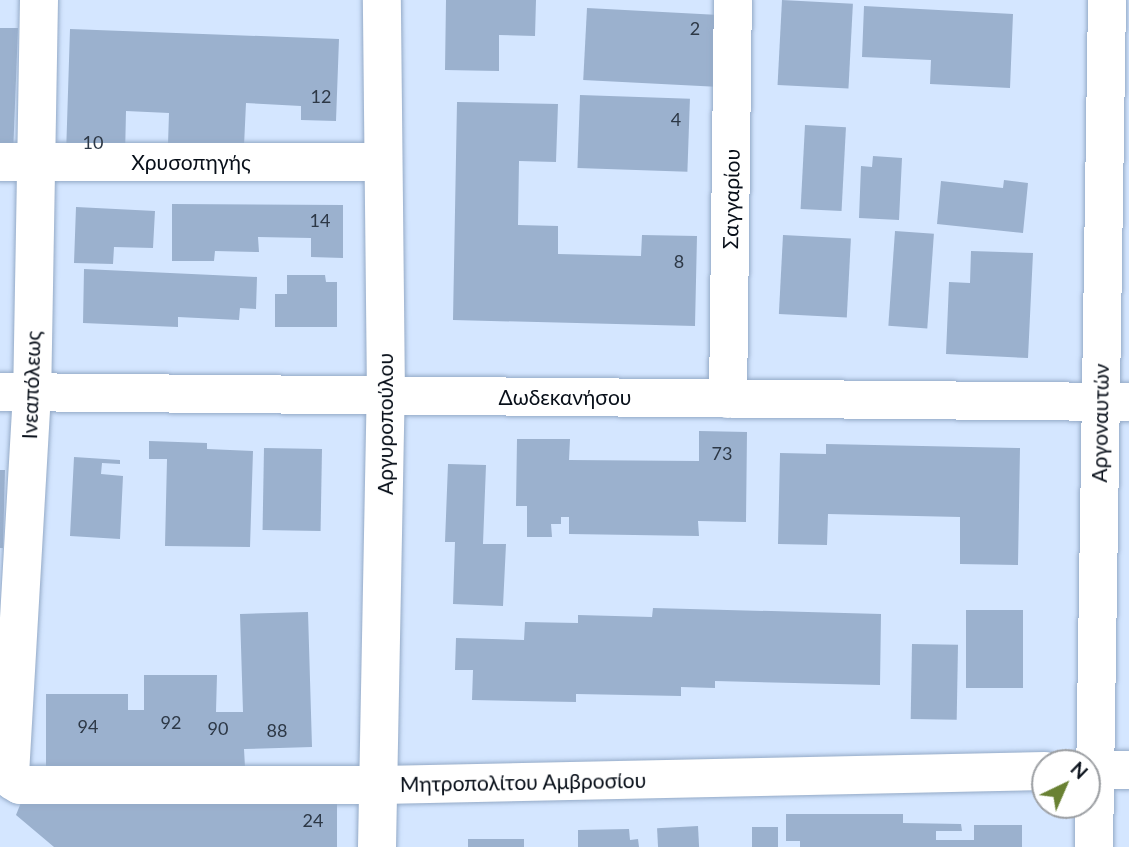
<!DOCTYPE html>
<html>
<head>
<meta charset="utf-8">
<style>
  body { margin:0 }
  #map { position:relative; width:1129px; height:847px; overflow:hidden; background:#d4e6ff; font-family:Lato,sans-serif }
  div>[style] { position:absolute }
  [style*='--x'] { left:calc(var(--x)*1px); top:calc(var(--y)*1px); width:calc(var(--w)*1px); rotate:calc(var(--a)*1deg) }
  .building>* { inset:0; background:#9bb1ce; transform-origin:0 0 }
  .roads { filter:drop-shadow(0 0 2px #94aac7) drop-shadow(0 0 2px #94aac7) }
  .street>* { height:38px; margin:-19px; padding:0 19px; transform-origin:19px; border-radius:19px; background:#fff }
  span { translate:-50% -50%; white-space:nowrap; text-align:center; line-height:1.15; -webkit-text-stroke:5px #fff; paint-order:stroke }
  .number-label { font-size:18px; color:#2d3846 }
  .number-label span { -webkit-text-stroke-width:0 }
  .street-label { font-size:21px; color:#080f19 }
  .north { position:absolute; left:1031px; top:749px; width:70px; height:70px; box-sizing:border-box; background:#fff; border:2px solid #9c9fa3; border-radius:50%; rotate:44deg; font-size:19px; font-weight:700; line-height:28px; text-align:center; color:#080f19 }
  .north::after { content:''; display:block; margin:auto; width:24px; height:32px; background:#698133; clip-path:polygon(50% 0,100% 100%,50% 72%,0 100%) }
</style>
</head>
<body>
<div id="map">
  <div class="building">
    <i style="clip-path:polygon(446px 0,536px 0,535px 36px,499px 35px,499px 71px,445px 70px)"></i>
    <i style="left:782px;top:0;width:71px;height:85px;rotate:3deg"></i>
    <i style="clip-path:polygon(864px 6px,1013px 14px,1010px 88px,930px 84px,931px 60px,862px 57px)"></i>
    <i style="left:587px;top:8px;width:137px;height:72px;rotate:3deg"></i>
    <i style="clip-path:polygon(0 28px,18px 28px,13px 155px,0 154px)"></i>
    <i style="clip-path:polygon(70px 29px,339px 39px,336px 121px,301px 120px,301px 106px,246px 103px,244px 146px,168px 144px,169px 113px,126px 111px,125px 157px,66px 155px)"></i>
    <i style="left:580px;top:95px;width:110px;height:73px;rotate:2deg"></i>
    <i style="clip-path:polygon(457px 102px,558px 104px,556px 162px,519px 161px,518px 225px,558px 226px,558px 254px,641px 256px,642px 235px,697px 236px,695px 326px,453px 320px)"></i>
    <i style="left:805px;top:125px;width:41px;height:84px;rotate:3deg"></i>
    <i style="clip-path:polygon(873px 156px,902px 158px,899px 220px,859px 218px,861px 166px,872px 167px)"></i>
    <i style="clip-path:polygon(1004px 180px,1028px 183px,1023px 233px,937px 224px,941px 181px,1003px 188px)"></i>
    <i style="clip-path:polygon(172px 204px,343px 205px,343px 258px,311px 257px,311px 238px,258px 237px,259px 252px,215px 251px,214px 261px,172px 261px)"></i>
    <i style="clip-path:polygon(76px 207px,155px 211px,153px 248px,114px 247px,113px 264px,74px 263px)"></i>
    <i style="left:895px;top:231px;width:39px;height:95px;rotate:4deg"></i>
    <i style="left:783px;top:235px;width:68px;height:79px;rotate:3deg"></i>
    <i style="clip-path:polygon(971px 251px,1033px 253px,1028px 358px,946px 354px,949px 282px,970px 283px)"></i>
    <i style="clip-path:polygon(84px 269px,257px 277px,256px 309px,240px 308px,239px 320px,178px 317px,178px 327px,83px 323px)"></i>
    <i style="clip-path:polygon(287px 275px,325px 275px,326px 282px,337px 282px,337px 327px,275px 327px,275px 294px,287px 294px)"></i>
    <i style="clip-path:polygon(699px 431px,747px 432px,746px 522px,698px 521px,699px 536px,569px 534px,569px 517px,561px 517px,561px 524px,551px 524px,552px 537px,527px 537px,527px 506px,516px 506px,517px 439px,570px 439px,569px 460px,699px 461px)"></i>
    <i style="clip-path:polygon(149px 441px,207px 443px,207px 449px,253px 451px,250px 547px,165px 546px,167px 459px,149px 459px)"></i>
    <i style="clip-path:polygon(826px 444px,1020px 448px,1018px 565px,960px 564px,960px 517px,828px 514px,827px 545px,778px 544px,780px 453px,826px 454px)"></i>
    <i style="left:264px;top:448px;width:58px;height:82px;rotate:1deg"></i>
    <i style="clip-path:polygon(74px 457px,120px 460px,120px 464px,102px 463px,101px 474px,123px 476px,120px 539px,70px 536px)"></i>
    <i style="clip-path:polygon(448px 464px,486px 465px,483px 544px,506px 544px,503px 606px,453px 604px,455px 542px,445px 542px)"></i>
    <i style="clip-path:polygon(0 470px,5px 470px,3px 548px,0 548px)"></i>
    <i style="clip-path:polygon(653px 608px,881px 614px,880px 685px,715px 681px,715px 688px,681px 687px,681px 696px,576px 694px,576px 702px,472px 700px,473px 670px,455px 670px,456px 638px,524px 640px,525px 622px,578px 623px,578px 615px,652px 617px)"></i>
    <i style="left:966px;top:610px;width:57px;height:78px"></i>
    <i style="clip-path:polygon(308px 612px,312px 747px,244px 749px,245px 767px,46px 766px,46px 694px,128px 694px,128px 710px,144px 710px,144px 675px,217px 675px,216px 712px,243px 712px,240px 614px)"></i>
    <i style="left:912px;top:644px;width:46px;height:75px;rotate:1deg"></i>
    <i style="clip-path:polygon(22px 800px,337px 804px,337px 847px,54px 847px,16px 815px)"></i>
    <i style="clip-path:polygon(786px 814px,903px 814px,903px 823px,961px 824px,962px 831px,936px 831px,936px 840px,974px 840px,974px 825px,1022px 825px,1022px 847px,800px 847px,800px 841px,786px 841px)"></i>
    <i style="left:698px;top:826px;width:21px;height:41px;rotate:87deg"></i>
    <i style="left:778px;top:827px;width:20px;height:26px;rotate:90deg"></i>
    <i style="clip-path:polygon(629px 829px,630px 840px,638px 839px,639px 847px,578px 847px,578px 830px)"></i>
    <i style="left:524px;top:839px;width:8px;height:56px;rotate:90deg"></i>
  </div>
  <div class="roads">
    <div class="street">
      <i style="--x:39;--y:0;--w:393;--a:91"></i>
      <i style="--x:32;--y:393;--w:378;--a:93.3"></i>
      <i style="--x:10;--y:770;--w:11;--a:75"></i>
      <i style="--x:13;--y:781;--w:8;--a:30"></i>
      <i style="--x:20;--y:785;--w:361;--a:0"></i>
      <i style="--x:381;--y:785;--w:664;--a:-1.21"></i>
      <i style="--x:0;--y:162;--w:382;--a:0"></i>
      <i style="--x:0;--y:392;--w:1129;--a:0.51"></i>
      <i style="--x:728;--y:399;--w:399;--a:-89.3"></i>
      <i style="--x:1087;--y:770;--w:42;--a:0"></i>
      <i style="--x:377;--y:847;--w:451;--a:-88.9"></i>
      <i style="--x:386;--y:396;--w:396;--a:-90.6"></i>
      <i style="--x:1094;--y:847;--w:847;--a:-89.12"></i>
    </div>
  </div>
  <div class="number-label">
    <span style="left:695px;top:28px">2</span>
    <span style="left:321px;top:96px">12</span>
    <span style="left:676px;top:119px">4</span>
    <span style="left:93px;top:142px">10</span>
    <span style="left:320px;top:220px">14</span>
    <span style="left:679px;top:261px">8</span>
    <span style="left:722px;top:453px">73</span>
    <span style="left:171px;top:722px">92</span>
    <span style="left:88px;top:726px">94</span>
    <span style="left:218px;top:728px">90</span>
    <span style="left:277px;top:730px">88</span>
    <span style="left:313px;top:820px">24</span>
  </div>
  <div class="street-label">
    <span style="left:191px;top:162px">Χρυσοπηγής</span>
    <span style="left:731px;top:199px;rotate:-89deg">Σαγγαρίου</span>
    <span style="left:31px;top:385px;rotate:-88deg">Ινεαπόλεως</span>
    <span style="left:565px;top:397px">Δωδεκανήσου</span>
    <span style="left:1100px;top:423px;rotate:-89deg">Αργοναυτών</span>
    <span style="left:385px;top:424px;rotate:-90deg">Αργυροπούλου</span>
    <span style="left:523px;top:782px;rotate:-1deg">Μητροπολίτου Αμβροσίου</span>
  </div>
  <div class="north">N</div>
</div>
</body>
</html>
